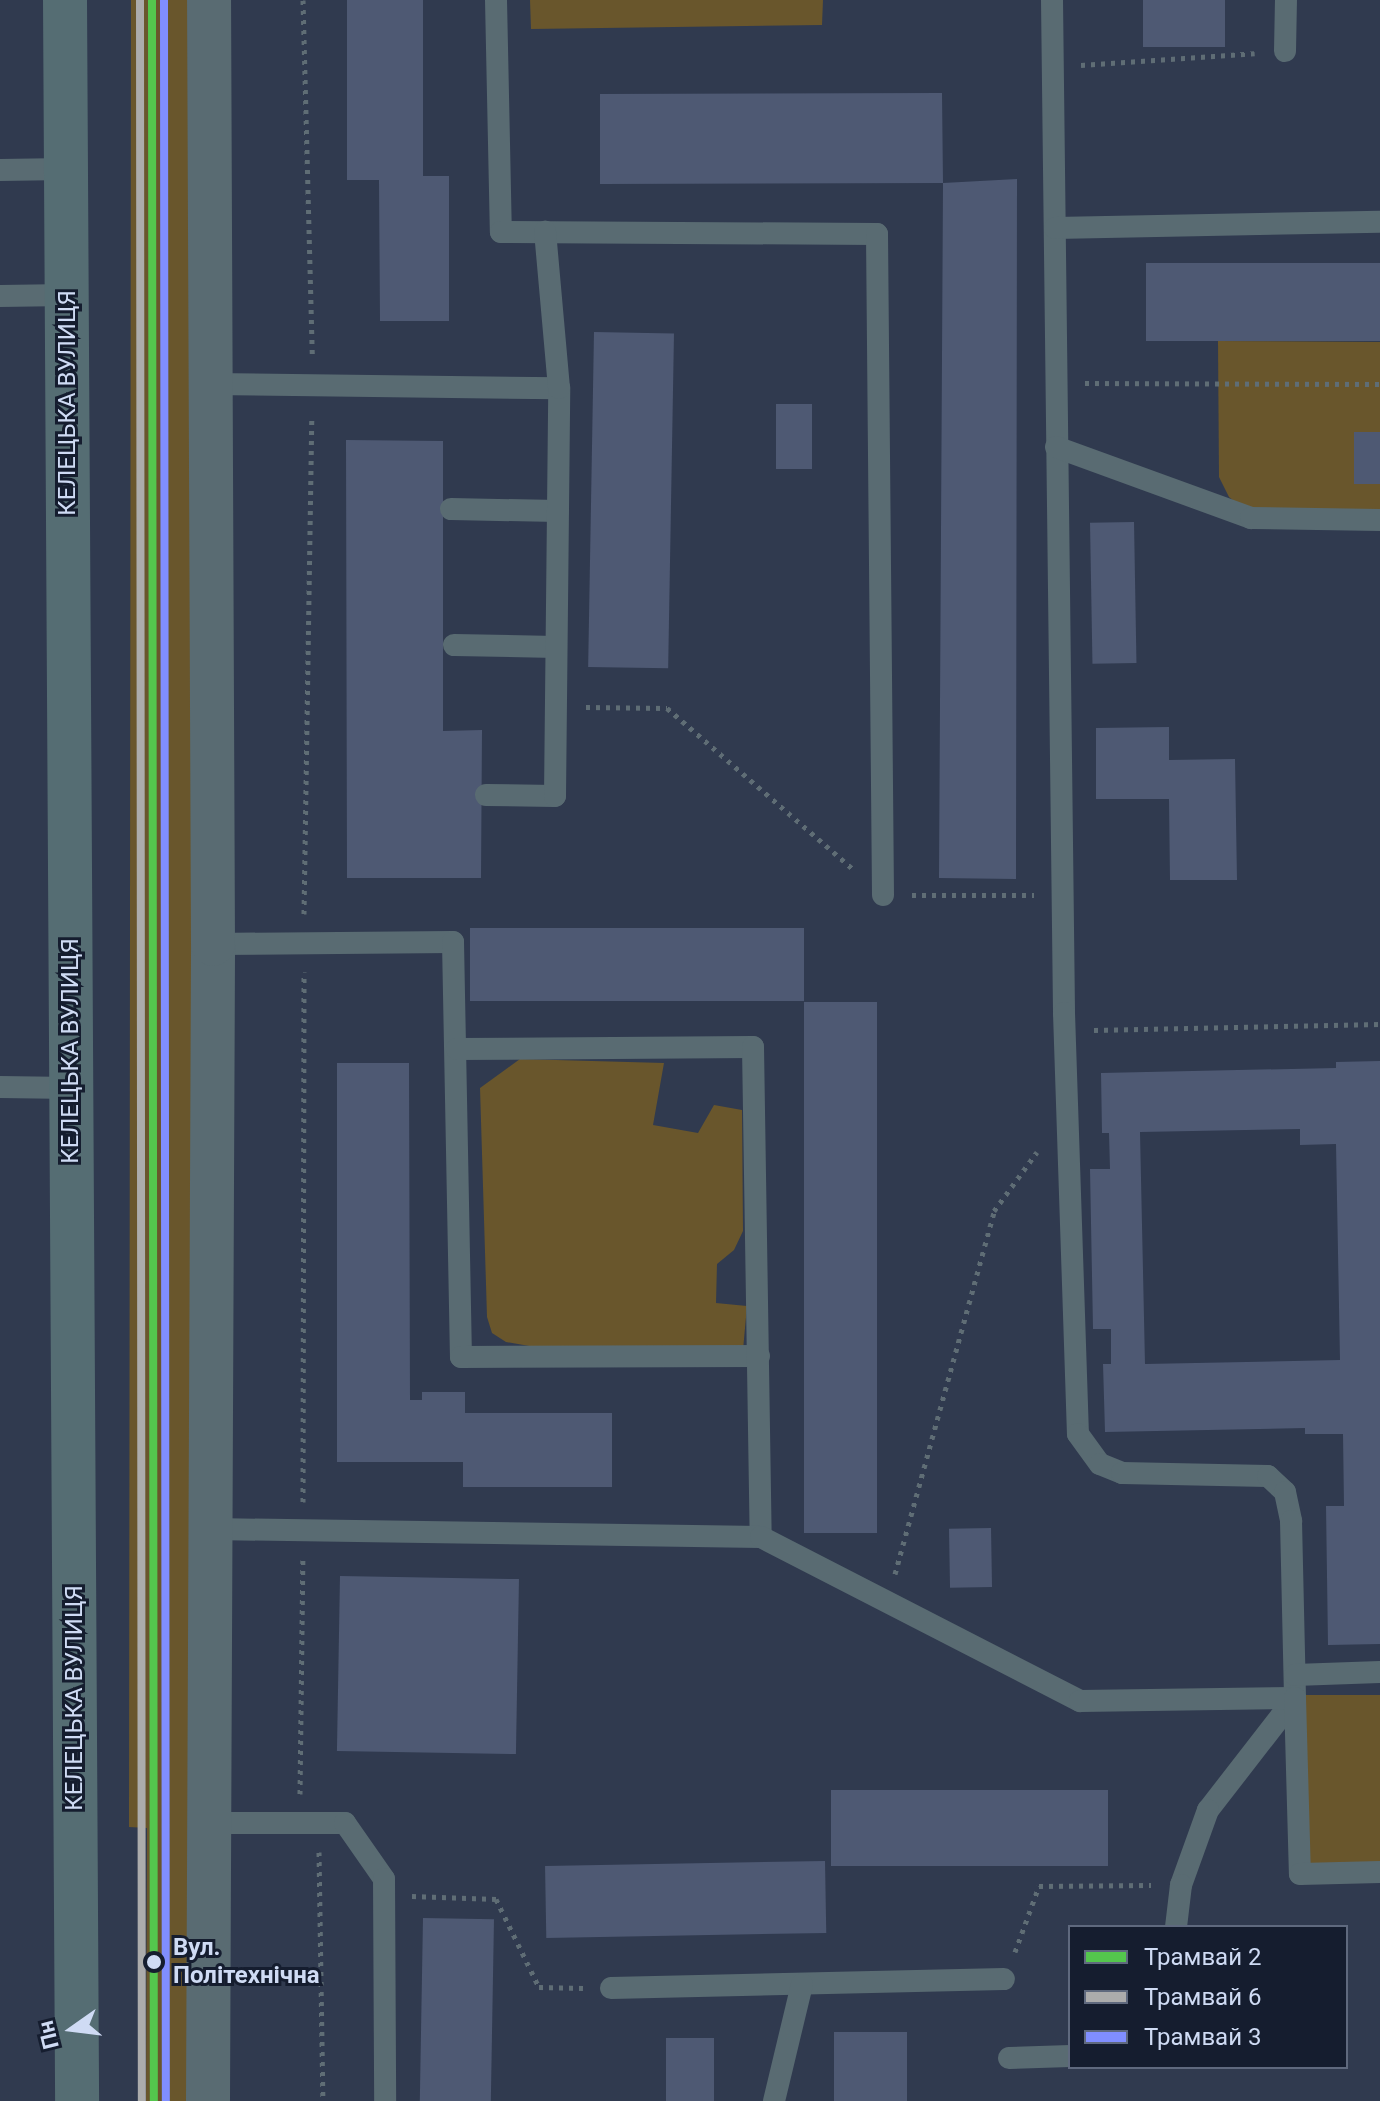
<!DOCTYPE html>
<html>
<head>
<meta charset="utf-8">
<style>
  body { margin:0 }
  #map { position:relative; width:1380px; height:2101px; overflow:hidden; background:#303a4f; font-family:Roboto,sans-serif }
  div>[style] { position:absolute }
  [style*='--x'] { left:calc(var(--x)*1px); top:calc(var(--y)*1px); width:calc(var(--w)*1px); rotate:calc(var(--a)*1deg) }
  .green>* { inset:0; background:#69562c; transform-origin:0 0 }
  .building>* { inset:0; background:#4e5973; transform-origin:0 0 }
  .path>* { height:5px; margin-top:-2.5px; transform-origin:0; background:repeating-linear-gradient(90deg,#5f6d75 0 4px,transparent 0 10px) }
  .lane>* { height:22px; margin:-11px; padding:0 11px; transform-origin:11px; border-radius:11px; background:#596b72 }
  .street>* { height:44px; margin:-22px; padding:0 22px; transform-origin:22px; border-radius:22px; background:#596b72 }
  .secondary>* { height:44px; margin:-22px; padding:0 22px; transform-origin:22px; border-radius:22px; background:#556d73 }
  .tram-1>* { height:8px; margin:-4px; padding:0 4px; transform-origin:4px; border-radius:4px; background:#54c64d }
  .tram-2>* { height:8px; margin:-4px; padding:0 4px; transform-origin:4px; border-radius:4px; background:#acacac }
  .tram-3>* { height:8px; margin:-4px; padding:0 4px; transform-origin:4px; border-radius:4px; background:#808eff }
  .dots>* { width:22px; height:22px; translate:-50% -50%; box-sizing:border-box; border:4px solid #151d2f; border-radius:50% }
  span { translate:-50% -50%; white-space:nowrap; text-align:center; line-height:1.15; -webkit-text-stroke:6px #151d2f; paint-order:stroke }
  .street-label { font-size:24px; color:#cfdbf4 }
  .stop-label { font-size:24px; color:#cfdbf4; font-weight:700 }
  .left { translate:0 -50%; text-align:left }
  .legend { position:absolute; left:1068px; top:1925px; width:280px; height:144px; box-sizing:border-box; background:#151d2f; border:2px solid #5f697e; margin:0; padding:10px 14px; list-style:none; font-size:24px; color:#cfdbf4 }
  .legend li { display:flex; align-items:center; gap:16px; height:40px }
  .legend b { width:40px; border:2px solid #5f697e }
  .north { position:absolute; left:32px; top:1989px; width:80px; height:80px; -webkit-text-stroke:6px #151d2f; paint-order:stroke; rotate:256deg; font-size:22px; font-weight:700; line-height:32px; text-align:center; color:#cfdbf4 }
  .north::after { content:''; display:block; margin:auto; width:28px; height:36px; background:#cfdbf4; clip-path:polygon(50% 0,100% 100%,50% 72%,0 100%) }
</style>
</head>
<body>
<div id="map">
  <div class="green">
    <i style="clip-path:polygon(131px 0,193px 0,191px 2101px,146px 2101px,147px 1828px,129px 1827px)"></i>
    <i style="clip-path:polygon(530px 0,823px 0,822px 25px,531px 29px)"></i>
    <i style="clip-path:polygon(1218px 341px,1380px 342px,1380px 520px,1245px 510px,1229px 497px,1219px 477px)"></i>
    <i style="clip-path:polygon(520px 1059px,664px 1063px,653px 1125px,698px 1133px,714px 1105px,742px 1110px,743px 1231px,734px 1250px,717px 1264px,716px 1303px,747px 1306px,743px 1350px,552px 1350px,506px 1342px,492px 1333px,487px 1317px,480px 1088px)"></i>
    <i style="left:1380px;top:1695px;width:177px;height:85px;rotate:90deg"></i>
  </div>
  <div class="building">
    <i style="clip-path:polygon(347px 0,423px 0,423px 176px,449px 176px,449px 321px,380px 321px,379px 180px,347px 180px)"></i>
    <i style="left:1143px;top:0;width:82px;height:47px"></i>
    <i style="clip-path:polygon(942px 93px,943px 183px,1017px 179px,1016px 879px,939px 878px,943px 183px,600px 184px,600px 94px)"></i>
    <i style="left:1146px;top:263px;width:234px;height:78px"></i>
    <i style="left:594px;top:332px;width:80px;height:335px;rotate:1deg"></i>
    <i style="left:776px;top:404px;width:36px;height:65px"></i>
    <i style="left:1354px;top:432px;width:26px;height:52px"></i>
    <i style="clip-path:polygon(346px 440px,443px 441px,443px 731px,482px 730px,481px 878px,347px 878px)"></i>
    <i style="left:1134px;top:522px;width:141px;height:44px;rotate:89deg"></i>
    <i style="clip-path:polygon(1169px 727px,1169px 760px,1235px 759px,1237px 880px,1170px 880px,1169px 799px,1096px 799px,1096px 728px)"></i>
    <i style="left:470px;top:928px;width:334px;height:73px"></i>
    <i style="left:804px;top:1002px;width:73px;height:531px"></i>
    <i style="clip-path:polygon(evenodd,1380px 1061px,1380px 1644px,1328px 1645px,1326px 1506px,1344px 1506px,1343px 1434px,1305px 1434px,1305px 1428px,1105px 1432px,1103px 1364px,1111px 1364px,1111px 1329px,1093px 1329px,1090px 1169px,1110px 1169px,1109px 1133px,1102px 1133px,1101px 1073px,1336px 1068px,1336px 1062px,1380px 1061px,1300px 1129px,1300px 1145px,1336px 1144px,1340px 1360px,1145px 1364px,1140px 1132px,1300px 1129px)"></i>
    <i style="clip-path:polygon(337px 1063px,409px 1063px,410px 1400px,422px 1400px,422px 1392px,465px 1392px,465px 1413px,612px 1413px,612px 1487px,463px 1487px,463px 1462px,337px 1462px)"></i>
    <i style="left:991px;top:1528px;width:59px;height:42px;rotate:89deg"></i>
    <i style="left:340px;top:1576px;width:179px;height:175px;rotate:1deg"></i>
    <i style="left:1108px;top:1790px;width:76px;height:277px;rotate:90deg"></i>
    <i style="left:825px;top:1861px;width:72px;height:280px;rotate:89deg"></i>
    <i style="left:423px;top:1918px;width:71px;height:183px;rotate:1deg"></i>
    <i style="left:834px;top:2032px;width:73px;height:69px"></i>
    <i style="left:666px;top:2038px;width:48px;height:63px"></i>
  </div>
  <div class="path">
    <i style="--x:303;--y:0;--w:354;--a:88.5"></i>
    <i style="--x:1081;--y:65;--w:174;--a:-3.9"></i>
    <i style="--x:1085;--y:383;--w:295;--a:0.2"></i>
    <i style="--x:586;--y:707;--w:81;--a:0.7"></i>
    <i style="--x:667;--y:708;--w:245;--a:40.9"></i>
    <i style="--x:912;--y:895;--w:122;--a:0"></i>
    <i style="--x:304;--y:914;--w:498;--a:-89.1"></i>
    <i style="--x:1094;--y:1030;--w:286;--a:-1.2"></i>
    <i style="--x:303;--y:1502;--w:530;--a:-89.89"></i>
    <i style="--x:895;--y:1574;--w:376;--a:-74.7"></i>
    <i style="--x:994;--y:1211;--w:73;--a:-53.9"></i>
    <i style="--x:300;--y:1794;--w:234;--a:-89.3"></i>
    <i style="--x:319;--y:1852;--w:249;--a:89.1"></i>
    <i style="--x:412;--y:1896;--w:84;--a:2"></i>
    <i style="--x:496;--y:1899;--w:98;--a:64"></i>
    <i style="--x:539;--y:1987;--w:44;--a:1.3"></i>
    <i style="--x:1015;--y:1952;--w:70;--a:-70"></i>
    <i style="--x:1039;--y:1886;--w:112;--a:-0.5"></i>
  </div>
  <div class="lane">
    <i style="--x:496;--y:0;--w:232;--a:88.8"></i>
    <i style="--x:501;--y:232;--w:376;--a:0.3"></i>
    <i style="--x:877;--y:234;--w:661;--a:89.48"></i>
    <i style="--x:1052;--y:0;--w:1013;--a:89.32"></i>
    <i style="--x:1064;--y:1013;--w:421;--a:88.1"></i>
    <i style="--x:1078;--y:1434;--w:37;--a:54"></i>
    <i style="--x:1100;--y:1464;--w:24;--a:22"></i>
    <i style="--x:1122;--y:1473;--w:146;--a:1.2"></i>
    <i style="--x:1268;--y:1476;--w:23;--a:43"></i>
    <i style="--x:1285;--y:1492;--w:30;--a:78"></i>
    <i style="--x:1291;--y:1521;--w:177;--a:88.7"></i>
    <i style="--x:1295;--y:1698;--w:142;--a:127.8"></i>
    <i style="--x:1208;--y:1810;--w:80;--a:109.8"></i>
    <i style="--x:1181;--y:1885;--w:42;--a:96.8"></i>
    <i style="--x:1285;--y:51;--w:51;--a:-88.9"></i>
    <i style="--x:0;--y:170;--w:66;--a:-0.9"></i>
    <i style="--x:1055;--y:228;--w:325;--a:-1.1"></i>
    <i style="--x:0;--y:296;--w:67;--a:-0.9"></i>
    <i style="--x:211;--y:384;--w:348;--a:0.7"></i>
    <i style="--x:1056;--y:447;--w:208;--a:20"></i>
    <i style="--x:1251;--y:518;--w:129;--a:0.9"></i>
    <i style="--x:451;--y:509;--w:107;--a:1.1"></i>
    <i style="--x:454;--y:645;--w:102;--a:1.1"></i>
    <i style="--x:486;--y:795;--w:69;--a:0.8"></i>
    <i style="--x:555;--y:796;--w:408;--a:-89.4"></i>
    <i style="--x:559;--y:388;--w:157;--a:-95.1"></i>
    <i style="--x:213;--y:944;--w:240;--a:-0.5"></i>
    <i style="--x:453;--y:942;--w:415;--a:88.9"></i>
    <i style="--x:461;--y:1357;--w:298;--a:-0.2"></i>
    <i style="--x:457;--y:1049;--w:296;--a:-0.4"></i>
    <i style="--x:753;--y:1047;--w:490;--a:89.1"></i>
    <i style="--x:0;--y:1087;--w:71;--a:0.8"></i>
    <i style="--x:212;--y:1529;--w:549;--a:0.83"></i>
    <i style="--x:761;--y:1537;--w:359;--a:27.2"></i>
    <i style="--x:1080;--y:1701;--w:215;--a:-0.8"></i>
    <i style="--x:1295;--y:1698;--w:176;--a:88.4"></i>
    <i style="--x:1300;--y:1874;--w:80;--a:-1.4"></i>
    <i style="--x:1295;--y:1675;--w:85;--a:-2"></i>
    <i style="--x:212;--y:1823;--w:133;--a:0"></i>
    <i style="--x:345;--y:1823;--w:68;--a:55.1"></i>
    <i style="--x:384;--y:1879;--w:222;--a:89.7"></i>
    <i style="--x:611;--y:1988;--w:393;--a:-1.3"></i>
    <i style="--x:1009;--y:2058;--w:61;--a:-1.9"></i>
    <i style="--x:774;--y:2101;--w:120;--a:-76.5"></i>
  </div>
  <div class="street">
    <i style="--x:208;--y:2101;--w:1157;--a:-89.75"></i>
    <i style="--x:213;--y:944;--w:944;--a:-90.24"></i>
  </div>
  <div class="secondary">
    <i style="--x:65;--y:0;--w:2101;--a:89.67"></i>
  </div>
  <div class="tram-1">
    <i style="--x:152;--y:0;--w:2101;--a:89.95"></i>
  </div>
  <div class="tram-2">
    <i style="--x:140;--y:0;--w:2101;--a:89.95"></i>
  </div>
  <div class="tram-3">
    <i style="--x:164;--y:0;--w:2101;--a:89.95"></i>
  </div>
  <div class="dots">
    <i style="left:154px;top:1962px;background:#cfdbf4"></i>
  </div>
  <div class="street-label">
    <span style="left:68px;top:403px;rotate:-90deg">КЕЛЕЦЬКА ВУЛИЦЯ</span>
    <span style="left:71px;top:1051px;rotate:-90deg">КЕЛЕЦЬКА ВУЛИЦЯ</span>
    <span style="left:75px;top:1698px;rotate:-90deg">КЕЛЕЦЬКА ВУЛИЦЯ</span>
  </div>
  <div class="stop-label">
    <span class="left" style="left:173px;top:1962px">Вул.<br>Політехнічна</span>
  </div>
  <ul class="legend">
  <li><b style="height:10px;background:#54c64d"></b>Трамвай 2</li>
  <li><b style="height:10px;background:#acacac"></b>Трамвай 6</li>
  <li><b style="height:10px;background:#808eff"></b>Трамвай 3</li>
  </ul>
  <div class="north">Пн</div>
</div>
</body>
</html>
